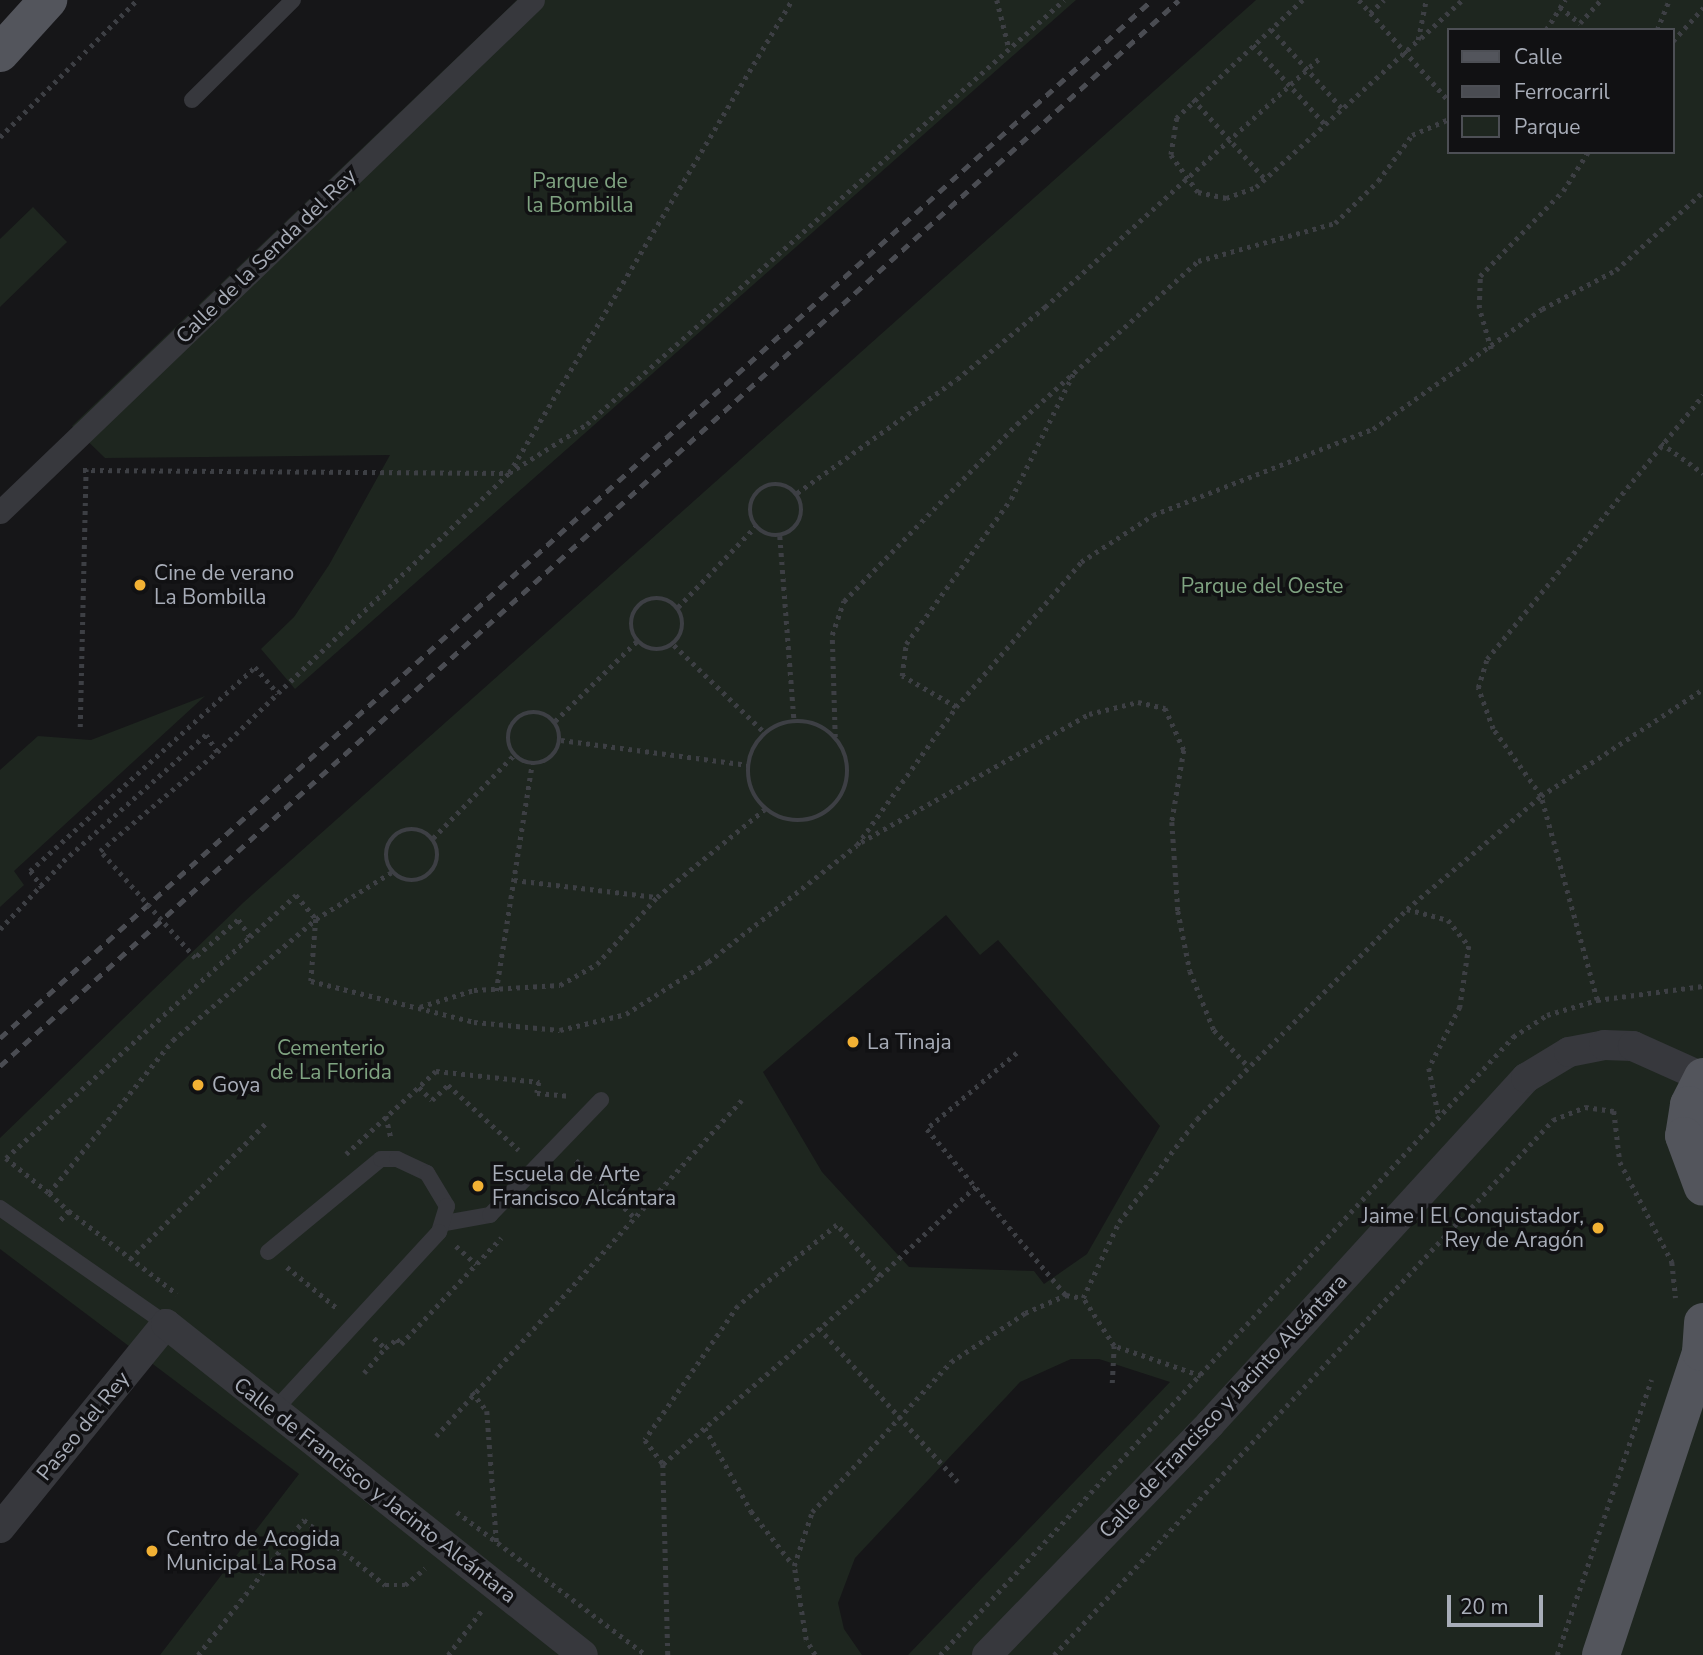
<!DOCTYPE html>
<html>
<head>
<meta charset="utf-8">
<style>
  body { margin:0 }
  #map { position:relative; width:1703px; height:1655px; overflow:hidden; background:#161618; font-family:"Nunito Sans",sans-serif }
  div>[style] { position:absolute }
  [style*='--x'] { left:calc(var(--x)*1px); top:calc(var(--y)*1px); width:calc(var(--w)*1px); rotate:calc(var(--a)*1deg) }
  .green>* { inset:0; background:#1e261f }
  .path>* { height:4.5px; margin-top:-2.25px; transform-origin:0; background:repeating-linear-gradient(90deg,#3d3f44 0 3.5px,transparent 0 8.5px) }
  .path>.ring { margin:-2.25px; padding:0; box-sizing:content-box; background:none; border:4.5px solid #3d3f44; border-radius:50% }
  .service>* { height:16px; margin:-8px; padding:0 8px; transform-origin:8px; border-radius:8px; background:#37383d }
  .pedestrian>* { height:23px; margin:-11.5px; padding:0 11.5px; transform-origin:11.5px; border-radius:11.5px; background:#37383d }
  .minor>* { height:30px; margin:-15px; padding:0 15px; transform-origin:15px; border-radius:15px; background:#37383d }
  .primary>* { height:38px; margin:-19px; padding:0 19px; transform-origin:19px; border-radius:19px; background:#53555c }
  .rail>* { height:5px; margin-top:-2.5px; transform-origin:0; background:repeating-linear-gradient(90deg,#4a4c52 0 9px,transparent 0 16px) }
  .path-bridge>* { height:4.5px; margin-top:-2.25px; transform-origin:0; background:repeating-linear-gradient(90deg,#3d3f44 0 3.5px,transparent 0 8.5px) }
  .dots>* { width:19px; height:19px; translate:-50% -50%; box-sizing:border-box; border:4px solid #111113; border-radius:50% }
  span { translate:-50% -50%; white-space:nowrap; text-align:center; line-height:1.15; -webkit-text-stroke:7px #111113; paint-order:stroke }
  .park-label { font-size:21px; color:#7fa381 }
  .street-label { font-size:21px; color:#a8adb8 }
  .poi-label { font-size:21px; color:#a8adb8 }
  .left { translate:0 -50%; text-align:left }
  .right { translate:-100% -50%; text-align:right }
  .legend { position:absolute; left:1447px; top:28px; width:228px; height:126px; box-sizing:border-box; background:#111113; border:2px solid #4d4f55; margin:0; padding:9px 12px; list-style:none; font-size:21px; color:#a8adb8 }
  .legend li { display:flex; align-items:center; gap:14px; height:35px }
  .legend b { width:35px; border:2px solid #4d4f55 }
  .scale { position:absolute; left:1447px; top:1595px; width:96px; height:32px; box-sizing:border-box; border:4px solid #a8adb8; border-top:0; padding-left:9px; font-size:21px; line-height:24px; white-space:nowrap; color:#a8adb8; -webkit-text-stroke:5px #111113; paint-order:stroke }
</style>
</head>
<body>
<div id="map">
  <div class="green">
    <i style="clip-path:polygon(517px 0,1076px 0,295px 689px,261px 649px,294px 617px,329px 565px,390px 455px,105px 458px,72px 426px)"></i>
    <i style="clip-path:polygon(evenodd,1256px 0,1703px 0,1703px 1655px,908px 1655px,1170px 1382px,1099px 1359px,1071px 1359px,1020px 1382px,855px 1558px,838px 1603px,844px 1629px,862px 1655px,160px 1655px,299px 1474px,0 1249px,0 1138px,244px 902px,1256px 0,1449px 30px,1673px 30px,1673px 152px,1449px 152px,1449px 30px,1256px 0,946px 915px,980px 955px,998px 940px,1160px 1126px,1087px 1254px,1044px 1284px,1034px 1271px,909px 1267px,822px 1172px,763px 1072px,946px 915px)"></i>
    <i style="clip-path:polygon(33px 207px,67px 242px,0 307px,0 239px)"></i>
    <i style="clip-path:polygon(205px 696px,14px 871px,24px 885px,0 907px,0 770px,38px 736px,91px 740px)"></i>
  </div>
  <div class="path">
    <i style="--x:997;--y:0;--w:49;--a:76"></i>
    <i style="--x:1303;--y:0;--w:173;--a:136.9"></i>
    <i style="--x:1177;--y:118;--w:37;--a:99"></i>
    <i style="--x:1171;--y:155;--w:46;--a:53.9"></i>
    <i style="--x:1198;--y:192;--w:29;--a:12"></i>
    <i style="--x:1226;--y:198;--w:32;--a:-20"></i>
    <i style="--x:1256;--y:187;--w:219;--a:-42.2"></i>
    <i style="--x:1418;--y:40;--w:41;--a:-78.7"></i>
    <i style="--x:1359;--y:0;--w:135;--a:48.3"></i>
    <i style="--x:1560;--y:7;--w:26;--a:39"></i>
    <i style="--x:1580;--y:23;--w:31;--a:-48"></i>
    <i style="--x:1370;--y:13;--w:19;--a:-43"></i>
    <i style="--x:1271;--y:29;--w:106;--a:48.1"></i>
    <i style="--x:1546;--y:30;--w:36;--a:-58"></i>
    <i style="--x:1657;--y:30;--w:32;--a:-68"></i>
    <i style="--x:1421;--y:38;--w:56;--a:-42.8"></i>
    <i style="--x:1673;--y:41;--w:45;--a:-47.7"></i>
    <i style="--x:1253;--y:45;--w:107;--a:47.7"></i>
    <i style="--x:1193;--y:99;--w:108;--a:48"></i>
    <i style="--x:0;--y:137;--w:194;--a:-45"></i>
    <i style="--x:1491;--y:349;--w:43;--a:-106.3"></i>
    <i style="--x:1479;--y:308;--w:32;--a:-88"></i>
    <i style="--x:1480;--y:276;--w:119;--a:-45.7"></i>
    <i style="--x:1563;--y:191;--w:46;--a:-57.3"></i>
    <i style="--x:1661;--y:443;--w:52;--a:35.5"></i>
    <i style="--x:83;--y:470;--w:426;--a:0.4"></i>
    <i style="--x:509;--y:473;--w:551;--a:-59.11"></i>
    <i class="ring" style="left:750px;top:484px;width:47.5px;height:47.5px"></i>
    <i style="--x:797;--y:493;--w:196;--a:-35.5"></i>
    <i style="--x:957;--y:379;--w:114;--a:-39.3"></i>
    <i style="--x:1045;--y:307;--w:372;--a:-42.2"></i>
    <i style="--x:780;--y:536;--w:185;--a:85.6"></i>
    <i class="ring" style="left:631px;top:598px;width:47.5px;height:47.5px"></i>
    <i style="--x:678;--y:607;--w:112;--a:-46.1"></i>
    <i style="--x:674;--y:645;--w:127;--a:44"></i>
    <i style="--x:956;--y:707;--w:62;--a:-150.1"></i>
    <i style="--x:902;--y:676;--w:32;--a:-83"></i>
    <i style="--x:906;--y:644;--w:179;--a:-54.1"></i>
    <i style="--x:1011;--y:499;--w:142;--a:-63.6"></i>
    <i class="ring" style="left:508px;top:712px;width:47.5px;height:47.5px"></i>
    <i class="ring" style="left:748px;top:721px;width:95.5px;height:95.5px"></i>
    <i style="--x:555;--y:721;--w:115;--a:-44.3"></i>
    <i style="--x:80;--y:727;--w:258;--a:-88.7"></i>
    <i style="--x:835;--y:737;--w:102;--a:-91.7"></i>
    <i style="--x:832;--y:635;--w:36;--a:-71"></i>
    <i style="--x:844;--y:601;--w:248;--a:-45.7"></i>
    <i style="--x:1017;--y:424;--w:244;--a:-42"></i>
    <i style="--x:1198;--y:261;--w:142;--a:-15.5"></i>
    <i style="--x:1335;--y:223;--w:60;--a:-44.3"></i>
    <i style="--x:1378;--y:181;--w:57;--a:-53.5"></i>
    <i style="--x:1412;--y:135;--w:40;--a:-23.4"></i>
    <i style="--x:561;--y:740;--w:189;--a:7.6"></i>
    <i style="--x:217;--y:752;--w:85;--a:-44"></i>
    <i class="ring" style="left:386px;top:829px;width:47.5px;height:47.5px"></i>
    <i style="--x:433;--y:838;--w:116;--a:-45.7"></i>
    <i style="--x:861;--y:842;--w:261;--a:-29.3"></i>
    <i style="--x:1089;--y:714;--w:50;--a:-13.8"></i>
    <i style="--x:1138;--y:702;--w:28;--a:13"></i>
    <i style="--x:1165;--y:708;--w:46;--a:65.7"></i>
    <i style="--x:1184;--y:750;--w:73;--a:99.5"></i>
    <i style="--x:1172;--y:822;--w:89;--a:86.1"></i>
    <i style="--x:1178;--y:911;--w:61;--a:78.7"></i>
    <i style="--x:1190;--y:971;--w:64;--a:67.9"></i>
    <i style="--x:1214;--y:1030;--w:51;--a:46.6"></i>
    <i style="--x:514;--y:880;--w:143;--a:6.8"></i>
    <i style="--x:42;--y:888;--w:21;--a:-125"></i>
    <i style="--x:30;--y:871;--w:304;--a:-42.2"></i>
    <i style="--x:255;--y:667;--w:35;--a:49"></i>
    <i style="--x:278;--y:693;--w:319;--a:-43.6"></i>
    <i style="--x:509;--y:473;--w:92;--a:-32.1"></i>
    <i style="--x:587;--y:424;--w:638;--a:-41.63"></i>
    <i style="--x:1407;--y:909;--w:42;--a:15"></i>
    <i style="--x:1448;--y:920;--w:33;--a:51"></i>
    <i style="--x:1469;--y:946;--w:62;--a:98.4"></i>
    <i style="--x:1460;--y:1007;--w:68;--a:116.9"></i>
    <i style="--x:1429;--y:1068;--w:50;--a:78.5"></i>
    <i style="--x:0;--y:929;--w:91;--a:-46.8"></i>
    <i style="--x:250;--y:937;--w:62;--a:-42.4"></i>
    <i style="--x:296;--y:895;--w:31;--a:50"></i>
    <i style="--x:316;--y:919;--w:62;--a:94.6"></i>
    <i style="--x:311;--y:981;--w:168;--a:14.1"></i>
    <i style="--x:474;--y:1022;--w:86;--a:5.3"></i>
    <i style="--x:560;--y:1030;--w:68;--a:-13.6"></i>
    <i style="--x:626;--y:1014;--w:97;--a:-32.4"></i>
    <i style="--x:708;--y:962;--w:189;--a:-38.1"></i>
    <i style="--x:857;--y:845;--w:170;--a:-54.3"></i>
    <i style="--x:956;--y:707;--w:191;--a:-49.2"></i>
    <i style="--x:1081;--y:562;--w:86;--a:-33.1"></i>
    <i style="--x:1153;--y:515;--w:236;--a:-21.4"></i>
    <i style="--x:1373;--y:429;--w:207;--a:-35.4"></i>
    <i style="--x:1542;--y:309;--w:84;--a:-27.8"></i>
    <i style="--x:1616;--y:270;--w:117;--a:-41.9"></i>
    <i style="--x:496;--y:991;--w:230;--a:-81"></i>
    <i style="--x:1597;--y:1000;--w:212;--a:-105.4"></i>
    <i style="--x:1541;--y:796;--w:82;--a:-125.6"></i>
    <i style="--x:1493;--y:729;--w:44;--a:-110.1"></i>
    <i style="--x:1478;--y:688;--w:30;--a:-73"></i>
    <i style="--x:1487;--y:659;--w:341;--a:-50.7"></i>
    <i style="--x:420;--y:1007;--w:57;--a:-17.5"></i>
    <i style="--x:474;--y:990;--w:86;--a:-3.3"></i>
    <i style="--x:560;--y:985;--w:43;--a:-29.6"></i>
    <i style="--x:597;--y:964;--w:90;--a:-48.2"></i>
    <i style="--x:657;--y:897;--w:139;--a:-39.2"></i>
    <i style="--x:1017;--y:1053;--w:118;--a:139.8"></i>
    <i style="--x:927;--y:1129;--w:217;--a:50.1"></i>
    <i style="--x:419;--y:1087;--w:18;--a:45"></i>
    <i style="--x:432;--y:1100;--w:22;--a:-43"></i>
    <i style="--x:448;--y:1085;--w:96;--a:42.5"></i>
    <i style="--x:386;--y:1116;--w:23;--a:77"></i>
    <i style="--x:346;--y:1154;--w:122;--a:-42.7"></i>
    <i style="--x:436;--y:1071;--w:104;--a:6.1"></i>
    <i style="--x:539;--y:1082;--w:11;--a:100"></i>
    <i style="--x:537;--y:1093;--w:34;--a:5"></i>
    <i style="--x:6;--y:1158;--w:55;--a:39.1"></i>
    <i style="--x:49;--y:1193;--w:197;--a:-51"></i>
    <i style="--x:173;--y:1040;--w:187;--a:-40.2"></i>
    <i style="--x:316;--y:919;--w:89;--a:-31.7"></i>
    <i style="--x:576;--y:1160;--w:80;--a:44.5"></i>
    <i style="--x:49;--y:1193;--w:27;--a:42"></i>
    <i style="--x:69;--y:1211;--w:15;--a:132"></i>
    <i style="--x:69;--y:1211;--w:136;--a:37.5"></i>
    <i style="--x:456;--y:1246;--w:27;--a:42"></i>
    <i style="--x:130;--y:1259;--w:195;--a:-45"></i>
    <i style="--x:287;--y:1267;--w:65;--a:39.4"></i>
    <i style="--x:880;--y:1276;--w:132;--a:-43.2"></i>
    <i style="--x:819;--y:1328;--w:207;--a:47.9"></i>
    <i style="--x:374;--y:1338;--w:15;--a:42"></i>
    <i style="--x:364;--y:1373;--w:33;--a:-50"></i>
    <i style="--x:385;--y:1348;--w:15;--a:-37"></i>
    <i style="--x:397;--y:1339;--w:6;--a:51"></i>
    <i style="--x:401;--y:1344;--w:146;--a:-46.7"></i>
    <i style="--x:1201;--y:1376;--w:92;--a:-161"></i>
    <i style="--x:1114;--y:1346;--w:57;--a:-122.9"></i>
    <i style="--x:1083;--y:1298;--w:84;--a:-64.7"></i>
    <i style="--x:1119;--y:1222;--w:129;--a:-52.9"></i>
    <i style="--x:1197;--y:1119;--w:297;--a:-45"></i>
    <i style="--x:1407;--y:909;--w:175;--a:-40.1"></i>
    <i style="--x:1541;--y:796;--w:194;--a:-33.4"></i>
    <i style="--x:1112;--y:1383;--w:37;--a:-87"></i>
    <i style="--x:472;--y:1392;--w:24;--a:52"></i>
    <i style="--x:487;--y:1411;--w:135;--a:85.8"></i>
    <i style="--x:705;--y:1428;--w:95;--a:61"></i>
    <i style="--x:751;--y:1511;--w:68;--a:52.1"></i>
    <i style="--x:436;--y:1436;--w:454;--a:-47.7"></i>
    <i style="--x:663;--y:1464;--w:287;--a:-40.9"></i>
    <i style="--x:880;--y:1276;--w:67;--a:-130.1"></i>
    <i style="--x:837;--y:1225;--w:128;--a:140.7"></i>
    <i style="--x:738;--y:1306;--w:163;--a:124.8"></i>
    <i style="--x:645;--y:1440;--w:30;--a:53"></i>
    <i style="--x:663;--y:1464;--w:191;--a:88.5"></i>
    <i style="--x:457;--y:1512;--w:237;--a:37.1"></i>
    <i style="--x:198;--y:1655;--w:172;--a:-51.9"></i>
    <i style="--x:304;--y:1520;--w:104;--a:38.7"></i>
    <i style="--x:385;--y:1585;--w:20;--a:0"></i>
    <i style="--x:405;--y:1585;--w:26;--a:-40"></i>
    <i style="--x:448;--y:1655;--w:55;--a:-53.1"></i>
    <i style="--x:815;--y:1655;--w:17;--a:-121"></i>
    <i style="--x:806;--y:1640;--w:75;--a:-99.2"></i>
    <i style="--x:794;--y:1566;--w:57;--a:-71.6"></i>
    <i style="--x:812;--y:1512;--w:205;--a:-47.2"></i>
    <i style="--x:951;--y:1362;--w:89;--a:-33.5"></i>
    <i style="--x:1025;--y:1313;--w:45;--a:-23.7"></i>
    <i style="--x:1066;--y:1295;--w:17;--a:10"></i>
    <i style="--x:940;--y:1655;--w:843;--a:-47.16"></i>
    <i style="--x:1513;--y:1037;--w:40;--a:-32.9"></i>
    <i style="--x:1547;--y:1015;--w:52;--a:-16.7"></i>
    <i style="--x:1597;--y:1000;--w:107;--a:-7.5"></i>
    <i style="--x:1054;--y:1655;--w:732;--a:-46.99"></i>
    <i style="--x:1553;--y:1120;--w:35;--a:-22"></i>
    <i style="--x:1585;--y:1107;--w:29;--a:8"></i>
    <i style="--x:1614;--y:1111;--w:51;--a:83.3"></i>
    <i style="--x:1620;--y:1162;--w:113;--a:62.5"></i>
    <i style="--x:1672;--y:1262;--w:36;--a:84"></i>
    <i style="--x:1557;--y:1655;--w:291;--a:-71.1"></i>
  </div>
  <div class="service">
    <i style="--x:192;--y:100;--w:142;--a:-44.7"></i>
    <i style="--x:0;--y:1208;--w:203;--a:34.9"></i>
    <i style="--x:445;--y:1223;--w:46;--a:-10.1"></i>
    <i style="--x:490;--y:1215;--w:160;--a:-46"></i>
    <i style="--x:268;--y:1252;--w:146;--a:-39.5"></i>
    <i style="--x:381;--y:1159;--w:16;--a:0"></i>
    <i style="--x:397;--y:1159;--w:33;--a:25"></i>
    <i style="--x:427;--y:1173;--w:39;--a:59"></i>
    <i style="--x:447;--y:1206;--w:27;--a:107"></i>
    <i style="--x:439;--y:1232;--w:242;--a:132.7"></i>
  </div>
  <div class="pedestrian">
    <i style="--x:0;--y:512;--w:739;--a:-43.85"></i>
  </div>
  <div class="minor">
    <i style="--x:0;--y:1528;--w:263;--a:-50.9"></i>
    <i style="--x:166;--y:1324;--w:532;--a:38.44"></i>
    <i style="--x:987;--y:1655;--w:321;--a:-46"></i>
    <i style="--x:1210;--y:1424;--w:469;--a:-47.6"></i>
    <i style="--x:1526;--y:1078;--w:50;--a:-31.2"></i>
    <i style="--x:1569;--y:1052;--w:36;--a:-11"></i>
    <i style="--x:1604;--y:1045;--w:29;--a:2"></i>
    <i style="--x:1633;--y:1046;--w:76;--a:24.2"></i>
  </div>
  <div class="primary">
    <i style="--x:0;--y:53;--w:72;--a:-47.8"></i>
    <i style="--x:1703;--y:1077;--w:31;--a:117"></i>
    <i style="--x:1689;--y:1105;--w:31;--a:99"></i>
    <i style="--x:1684;--y:1136;--w:54;--a:69.6"></i>
    <i style="--x:1601;--y:1655;--w:319;--a:-71.7"></i>
    <i style="--x:1701;--y:1352;--w:30;--a:-86"></i>
  </div>
  <div class="rail">
    <i style="--x:0;--y:1038;--w:1551;--a:-42.02"></i>
    <i style="--x:0;--y:1066;--w:1589;--a:-42.12"></i>
  </div>
  <div class="path-bridge">
    <i style="--x:6;--y:1158;--w:329;--a:-42.2"></i>
    <i style="--x:250;--y:937;--w:21;--a:-125"></i>
    <i style="--x:238;--y:920;--w:57;--a:138.5"></i>
    <i style="--x:195;--y:958;--w:143;--a:-131.6"></i>
    <i style="--x:100;--y:851;--w:153;--a:-40.2"></i>
    <i style="--x:217;--y:752;--w:20;--a:-123"></i>
    <i style="--x:206;--y:735;--w:193;--a:138.4"></i>
  </div>
  <div class="dots">
    <i style="left:140px;top:585px;background:#f2b134"></i>
    <i style="left:853px;top:1042px;background:#f2b134"></i>
    <i style="left:198px;top:1085px;background:#f2b134"></i>
    <i style="left:478px;top:1186px;background:#f2b134"></i>
    <i style="left:1598px;top:1228px;background:#f2b134"></i>
    <i style="left:152px;top:1551px;background:#f2b134"></i>
  </div>
  <div class="park-label">
    <span style="left:580px;top:193px">Parque de<br>la Bombilla</span>
    <span style="left:1262px;top:586px">Parque del Oeste</span>
    <span style="left:331px;top:1060px">Cementerio<br>de La Florida</span>
  </div>
  <div class="street-label">
    <span style="left:266px;top:256px;rotate:-44deg">Calle de la Senda del Rey</span>
    <span style="left:1223px;top:1406px;rotate:-47deg">Calle de Francisco y Jacinto Alcántara</span>
    <span style="left:83px;top:1426px;rotate:-51deg">Paseo del Rey</span>
    <span style="left:375px;top:1490px;rotate:38deg">Calle de Francisco y Jacinto Alcántara</span>
  </div>
  <div class="poi-label">
    <span class="left" style="left:154px;top:585px">Cine de verano<br>La Bombilla</span>
    <span class="left" style="left:867px;top:1042px">La Tinaja</span>
    <span class="left" style="left:212px;top:1085px">Goya</span>
    <span class="left" style="left:492px;top:1186px">Escuela de Arte<br>Francisco Alcántara</span>
    <span class="right" style="left:1584px;top:1228px">Jaime I El Conquistador,<br>Rey de Aragón</span>
    <span class="left" style="left:166px;top:1551px">Centro de Acogida<br>Municipal La Rosa</span>
  </div>
  <ul class="legend">
  <li><b style="height:9px;background:#53555c"></b>Calle</li>
  <li><b style="height:9px;background:#4a4c52"></b>Ferrocarril</li>
  <li><b style="height:19px;background:#1e261f"></b>Parque</li>
  </ul>
  <div class="scale">20 m</div>
</div>
</body>
</html>
